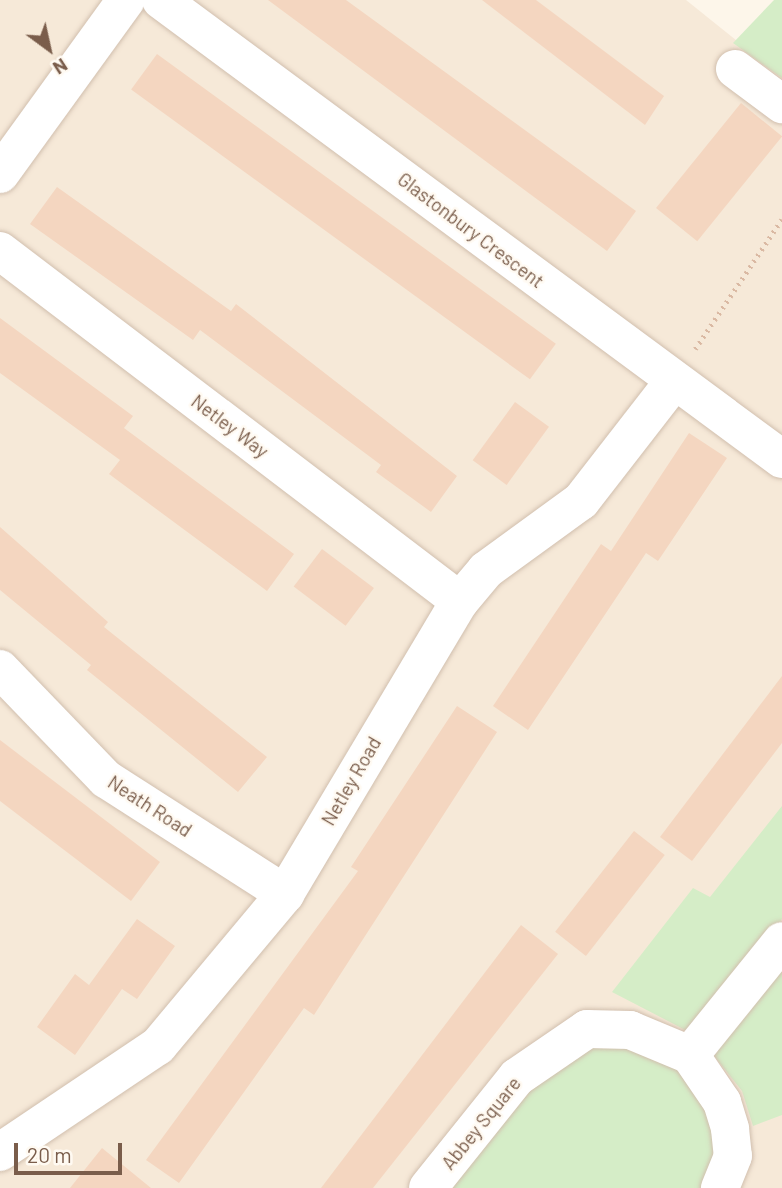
<!DOCTYPE html>
<html>
<head>
<meta charset="utf-8">
<style>
  body { margin:0 }
  #map { position:relative; width:782px; height:1188px; overflow:hidden; background:#fdf6ea; font-family:Barlow,sans-serif }
  div>[style] { position:absolute }
  [style*='--x'] { left:calc(var(--x)*1px); top:calc(var(--y)*1px); width:calc(var(--w)*1px); rotate:calc(var(--a)*1deg) }
  .residential>* { inset:0; background:#f6e9d8 }
  .green>* { inset:0; background:#d5edc7 }
  .building>* { inset:0; background:#f4d6c0; transform-origin:0 0 }
  .path>* { height:4.5px; margin-top:-2.25px; transform-origin:0; background:repeating-linear-gradient(90deg,#dab9a3 0 2px,transparent 0 7px) }
  .roads { filter:drop-shadow(0 0 2px #d1bfae) drop-shadow(0 0 2px #d1bfae) }
  .minor>* { height:38px; margin:-19px; padding:0 19px; transform-origin:19px; border-radius:19px; background:#fff }
  span { translate:-50% -50%; white-space:nowrap; text-align:center; line-height:1.15; -webkit-text-stroke:5px #fffaf2; paint-order:stroke }
  .street-label { font-size:19px; color:#7a5d4b }
  .north { position:absolute; left:14px; top:14px; width:70px; height:70px; -webkit-text-stroke:5px #fffaf2; paint-order:stroke; rotate:147deg; font-size:19px; font-weight:700; line-height:28px; text-align:center; color:#7a5d4b }
  .north::after { content:''; display:block; margin:auto; width:24px; height:32px; background:#7a5d4b; clip-path:polygon(50% 0,100% 100%,50% 72%,0 100%) }
  .scale { position:absolute; left:14px; top:1143px; width:108px; height:32px; box-sizing:border-box; border:4px solid #7a5d4b; border-top:0; padding-left:9px; font-size:21px; line-height:24px; white-space:nowrap; color:#7a5d4b; -webkit-text-stroke:5px #fffaf2; paint-order:stroke }
</style>
</head>
<body>
<div id="map">
  <div class="residential">
    <i style="clip-path:polygon(0 0,686px 0,782px 77px,782px 1188px,0 1188px)"></i>
  </div>
  <div class="green">
    <i style="clip-path:polygon(774px 0,782px 0,782px 78px,733px 43px)"></i>
    <i style="clip-path:polygon(782px 806px,782px 919px,693px 1034px,612px 992px,693px 888px,710px 897px)"></i>
    <i style="clip-path:polygon(782px 965px,782px 1115px,753px 1126px,742px 1091px,711px 1052px)"></i>
    <i style="clip-path:polygon(587px 1040px,633px 1043px,679px 1067px,718px 1130px,714px 1172px,701px 1188px,441px 1188px,525px 1082px)"></i>
  </div>
  <div class="building">
    <i style="clip-path:polygon(268px 0,346px 0,636px 211px,607px 251px)"></i>
    <i style="clip-path:polygon(482px 0,536px 0,664px 96px,645px 125px)"></i>
    <i style="left:157px;top:54px;width:493px;height:44px;rotate:36deg"></i>
    <i style="left:741px;top:103px;width:53px;height:135px;rotate:39deg"></i>
    <i style="clip-path:polygon(57px 187px,231px 311px,236px 304px,457px 476px,431px 512px,376px 472px,381px 465px,200px 330px,193px 340px,30px 224px)"></i>
    <i style="clip-path:polygon(0 318px,133px 416px,124px 428px,294px 554px,267px 591px,109px 474px,120px 460px,0 373px)"></i>
    <i style="left:515px;top:402px;width:42px;height:72px;rotate:36deg"></i>
    <i style="clip-path:polygon(689px 433px,727px 458px,658px 561px,646px 553px,528px 730px,493px 706px,601px 544px,611px 551px)"></i>
    <i style="clip-path:polygon(0 527px,108px 622px,104px 627px,267px 757px,238px 792px,87px 670px,91px 665px,0 590px)"></i>
    <i style="left:322px;top:549px;width:65px;height:47px;rotate:37deg"></i>
    <i style="clip-path:polygon(782px 676px,782px 743px,692px 861px,660px 837px)"></i>
    <i style="clip-path:polygon(457px 706px,497px 732px,314px 1015px,304px 1008px,179px 1183px,146px 1160px,358px 871px,351px 867px)"></i>
    <i style="clip-path:polygon(0 740px,160px 862px,131px 901px,0 801px)"></i>
    <i style="left:634px;top:831px;width:39px;height:128px;rotate:38deg"></i>
    <i style="clip-path:polygon(137px 919px,175px 946px,137px 999px,122px 989px,75px 1055px,37px 1027px,75px 974px,89px 985px)"></i>
    <i style="clip-path:polygon(521px 925px,558px 954px,373px 1188px,321px 1188px)"></i>
    <i style="clip-path:polygon(102px 1148px,151px 1188px,70px 1188px)"></i>
  </div>
  <div class="path">
    <i style="--x:695;--y:349;--w:156;--a:-56.2"></i>
  </div>
  <div class="roads">
    <div class="minor">
      <i style="--x:161;--y:0;--w:772;--a:36.47"></i>
      <i style="--x:735;--y:69;--w:59;--a:36.7"></i>
      <i style="--x:0;--y:174;--w:215;--a:-54.1"></i>
      <i style="--x:0;--y:251;--w:578;--a:37.27"></i>
      <i style="--x:0;--y:669;--w:153;--a:46.1"></i>
      <i style="--x:106;--y:779;--w:213;--a:32.7"></i>
      <i style="--x:690;--y:1055;--w:146;--a:-51.1"></i>
      <i style="--x:0;--y:1152;--w:190;--a:-33.9"></i>
      <i style="--x:158;--y:1046;--w:198;--a:-50.1"></i>
      <i style="--x:285;--y:894;--w:341;--a:-59.2"></i>
      <i style="--x:460;--y:601;--w:40;--a:-50"></i>
      <i style="--x:486;--y:570;--w:117;--a:-36"></i>
      <i style="--x:581;--y:501;--w:152;--a:-52.2"></i>
      <i style="--x:428;--y:1188;--w:142;--a:-51.3"></i>
      <i style="--x:517;--y:1077;--w:85;--a:-34.4"></i>
      <i style="--x:587;--y:1029;--w:43;--a:1.3"></i>
      <i style="--x:630;--y:1030;--w:65;--a:22.6"></i>
      <i style="--x:690;--y:1055;--w:57;--a:55.8"></i>
      <i style="--x:722;--y:1102;--w:28;--a:73"></i>
      <i style="--x:730;--y:1129;--w:27;--a:84"></i>
      <i style="--x:733;--y:1156;--w:35;--a:112"></i>
    </div>
  </div>
  <div class="street-label">
    <span style="left:471px;top:230px;rotate:37deg">Glastonbury Crescent</span>
    <span style="left:230px;top:426px;rotate:37deg">Netley Way</span>
    <span style="left:351px;top:781px;rotate:-60deg">Netley Road</span>
    <span style="left:150px;top:806px;rotate:33deg">Neath Road</span>
    <span style="left:481px;top:1123px;rotate:-51deg">Abbey Square</span>
  </div>
  <div class="north">N</div>
  <div class="scale">20 m</div>
</div>
</body>
</html>
